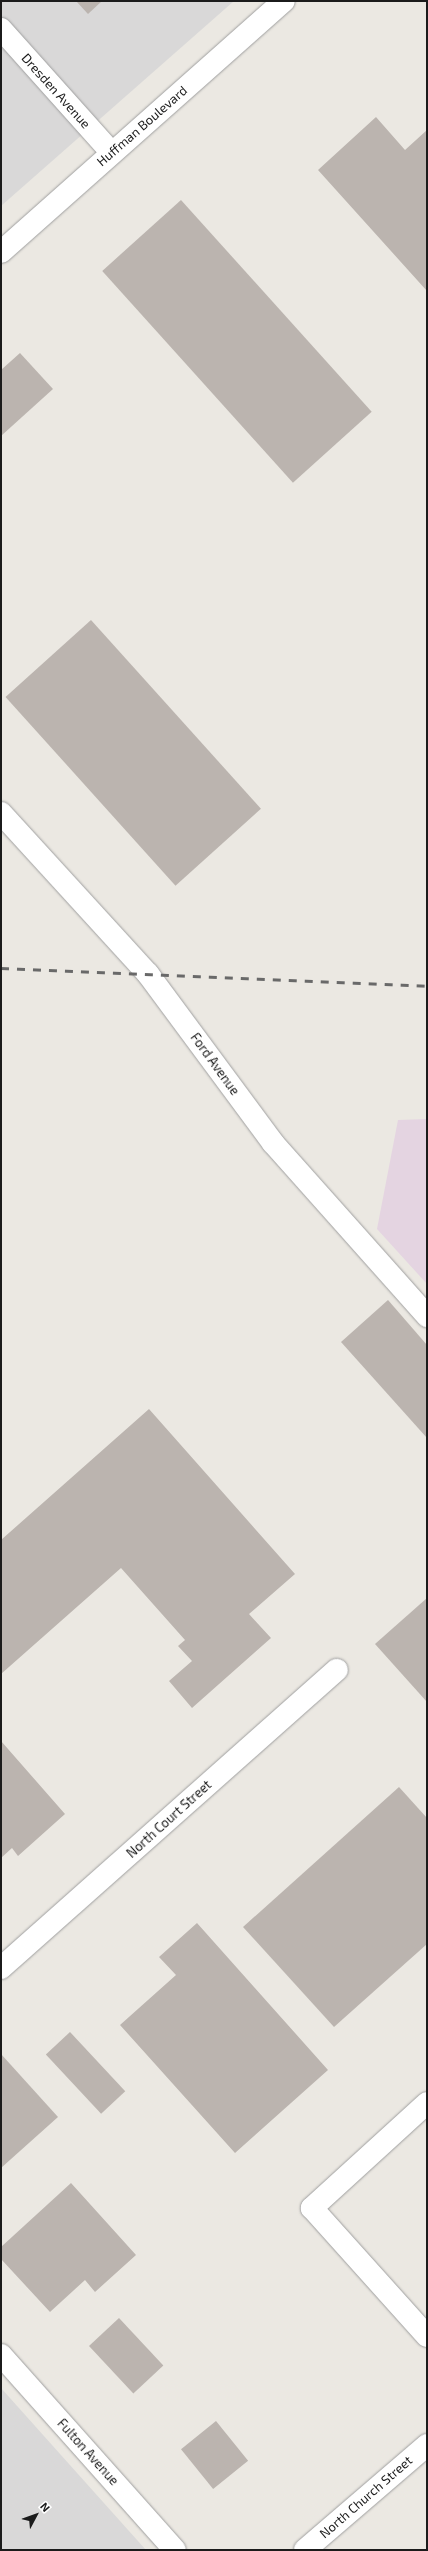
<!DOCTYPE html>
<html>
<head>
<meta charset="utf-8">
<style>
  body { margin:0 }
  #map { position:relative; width:428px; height:2551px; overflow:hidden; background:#ebe8e2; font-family:"Exo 2",sans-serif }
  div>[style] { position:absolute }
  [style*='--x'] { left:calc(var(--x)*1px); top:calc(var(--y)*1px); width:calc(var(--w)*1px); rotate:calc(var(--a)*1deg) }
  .residential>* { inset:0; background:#d9d8d8 }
  .industrial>* { inset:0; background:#e4d4e1 }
  .building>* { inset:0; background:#bbb4af; transform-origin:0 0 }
  .roads { filter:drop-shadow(0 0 1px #9f9f9f) drop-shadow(0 0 1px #9f9f9f) }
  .minor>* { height:22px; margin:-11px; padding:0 11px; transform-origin:11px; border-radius:11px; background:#fff }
  .rail>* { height:3px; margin-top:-1.5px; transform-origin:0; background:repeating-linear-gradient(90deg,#696969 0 8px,transparent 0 16px) }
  span { translate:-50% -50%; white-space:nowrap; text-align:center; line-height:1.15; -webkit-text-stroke:3px #fff; paint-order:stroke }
  .street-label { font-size:13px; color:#1b1b1b }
  .frame { position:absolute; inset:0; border:2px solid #1b1b1b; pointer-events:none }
  .north { position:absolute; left:16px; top:2495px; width:40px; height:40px; -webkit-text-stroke:3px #fff; paint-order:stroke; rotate:49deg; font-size:11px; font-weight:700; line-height:16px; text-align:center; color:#1b1b1b }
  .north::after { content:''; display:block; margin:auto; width:14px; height:18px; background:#1b1b1b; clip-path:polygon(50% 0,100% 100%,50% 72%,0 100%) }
</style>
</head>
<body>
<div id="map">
  <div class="residential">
    <i style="clip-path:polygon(1px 1px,234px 1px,1px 206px)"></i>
    <i style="clip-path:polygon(1px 2388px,146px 2550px,1px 2550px)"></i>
  </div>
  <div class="industrial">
    <i style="clip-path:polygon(427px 1119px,427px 1284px,377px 1229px,398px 1120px)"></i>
  </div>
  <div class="building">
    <i style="clip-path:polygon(76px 1px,102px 1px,88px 14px)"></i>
    <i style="clip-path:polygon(376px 117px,405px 150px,427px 130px,427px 291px,318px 170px)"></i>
    <i style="left:181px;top:200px;width:285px;height:106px;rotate:48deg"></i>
    <i style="clip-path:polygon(20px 353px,53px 389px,1px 436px,1px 370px)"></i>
    <i style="left:91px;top:620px;width:254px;height:115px;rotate:48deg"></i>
    <i style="clip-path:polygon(388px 1300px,427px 1345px,427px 1438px,341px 1342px)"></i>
    <i style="clip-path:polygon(149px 1409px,295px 1574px,249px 1614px,271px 1638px,192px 1708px,169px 1681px,192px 1661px,178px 1646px,185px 1640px,121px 1568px,1px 1674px,1px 1540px)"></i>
    <i style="clip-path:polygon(427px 1598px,427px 1702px,375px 1644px)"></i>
    <i style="clip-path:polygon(1px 1741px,65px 1814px,18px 1856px,12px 1848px,1px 1858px)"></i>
    <i style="clip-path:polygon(399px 1787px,427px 1818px,427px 1944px,334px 2027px,243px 1927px)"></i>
    <i style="clip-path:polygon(197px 1923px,328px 2070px,235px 2153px,120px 2025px,176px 1975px,159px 1957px)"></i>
    <i style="left:70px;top:2032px;width:81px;height:33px;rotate:47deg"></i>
    <i style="clip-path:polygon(1px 2054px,58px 2117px,1px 2168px)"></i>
    <i style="clip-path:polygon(71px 2183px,136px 2255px,95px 2292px,85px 2280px,50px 2312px,1px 2259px,1px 2247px)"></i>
    <i style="left:119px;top:2318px;width:65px;height:41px;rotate:47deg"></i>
    <i style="left:216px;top:2421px;width:51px;height:45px;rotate:51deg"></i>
  </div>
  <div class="roads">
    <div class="minor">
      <i style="--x:1;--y:29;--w:166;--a:48.2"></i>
      <i style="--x:1;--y:252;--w:378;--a:-41.6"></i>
      <i style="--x:1;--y:813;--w:218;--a:47.6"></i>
      <i style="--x:148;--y:974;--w:210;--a:53.5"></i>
      <i style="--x:273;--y:1143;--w:232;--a:48.3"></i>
      <i style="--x:1;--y:1968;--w:449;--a:-41.6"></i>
      <i style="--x:427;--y:2103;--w:156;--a:137.6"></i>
      <i style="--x:312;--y:2208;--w:172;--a:48.1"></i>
      <i style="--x:1;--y:2355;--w:261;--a:48.3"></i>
      <i style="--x:305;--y:2550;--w:161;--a:-40.7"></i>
    </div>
  </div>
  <div class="rail">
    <i style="--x:1;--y:968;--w:426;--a:2.4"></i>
  </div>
  <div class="street-label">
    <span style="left:56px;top:91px;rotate:48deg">Dresden Avenue</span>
    <span style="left:142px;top:126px;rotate:-41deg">Huffman Boulevard</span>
    <span style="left:215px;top:1064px;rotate:54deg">Ford Avenue</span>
    <span style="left:169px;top:1819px;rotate:-42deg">North Court Street</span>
    <span style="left:88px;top:2452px;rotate:48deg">Fulton Avenue</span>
    <span style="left:366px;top:2497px;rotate:-41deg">North Church Street</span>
  </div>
  <div class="frame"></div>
  <div class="north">N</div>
</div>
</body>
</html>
